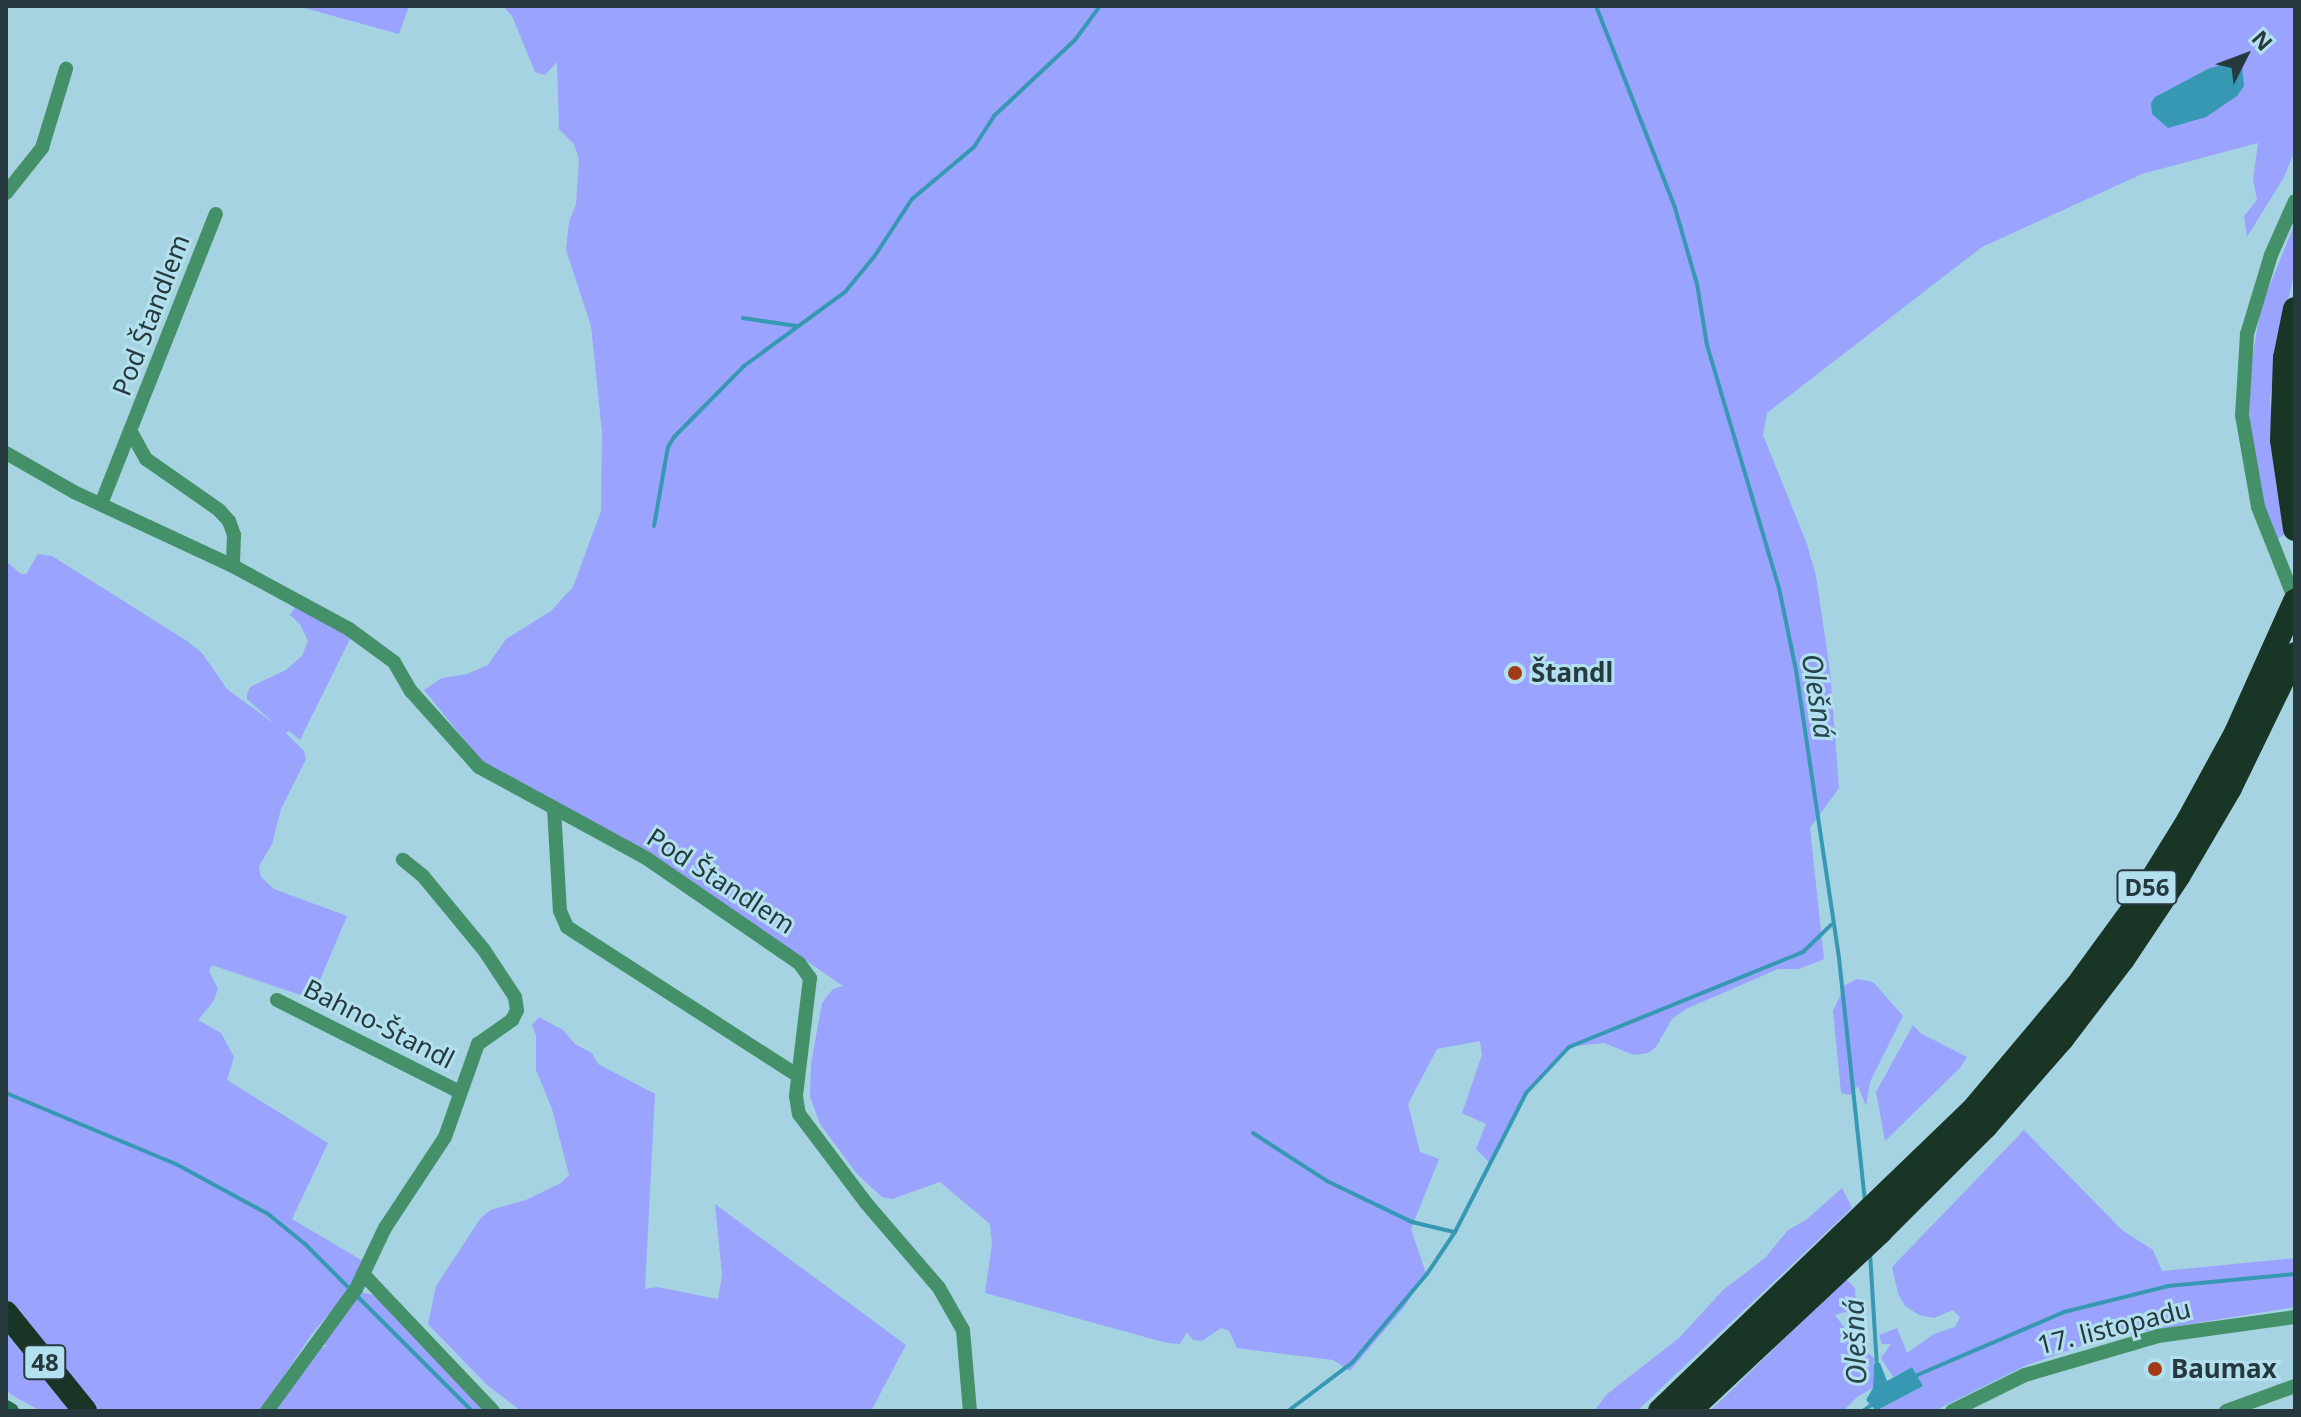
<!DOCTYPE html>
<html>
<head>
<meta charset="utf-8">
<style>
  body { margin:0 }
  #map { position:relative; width:2301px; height:1417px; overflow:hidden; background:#a6d3e1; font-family:"Noto Sans",sans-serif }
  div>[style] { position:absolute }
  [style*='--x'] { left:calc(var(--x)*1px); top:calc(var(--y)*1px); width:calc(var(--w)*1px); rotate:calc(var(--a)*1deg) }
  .green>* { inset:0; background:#9aa3fd }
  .water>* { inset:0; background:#3698b2 }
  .stream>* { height:4px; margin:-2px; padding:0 2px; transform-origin:2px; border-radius:2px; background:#3698b2 }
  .minor>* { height:14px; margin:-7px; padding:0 7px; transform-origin:7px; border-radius:7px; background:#449169 }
  .secondary>* { height:16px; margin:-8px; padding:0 8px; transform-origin:8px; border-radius:8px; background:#256b48 }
  .motorway>* { height:24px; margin:-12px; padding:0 12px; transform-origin:12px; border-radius:12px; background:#193525 }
  .dots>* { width:22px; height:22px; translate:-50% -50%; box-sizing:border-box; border:4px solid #b3e0ee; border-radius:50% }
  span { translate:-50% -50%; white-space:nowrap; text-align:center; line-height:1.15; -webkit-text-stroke:6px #b3e0ee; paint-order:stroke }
  .shield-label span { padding:2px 6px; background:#b3e0ee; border:2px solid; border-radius:6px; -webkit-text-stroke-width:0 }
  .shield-label { font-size:24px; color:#26393e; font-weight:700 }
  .street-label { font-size:26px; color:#26393e }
  .poi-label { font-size:26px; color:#26393e; font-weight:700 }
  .left { translate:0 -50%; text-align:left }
  .water-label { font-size:28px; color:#26444c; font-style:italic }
  .frame { position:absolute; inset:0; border:8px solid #26393e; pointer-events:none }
  .north { position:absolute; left:2205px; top:16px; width:80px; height:80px; -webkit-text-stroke:6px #b3e0ee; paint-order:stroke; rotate:48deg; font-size:22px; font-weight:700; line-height:32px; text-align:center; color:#26393e }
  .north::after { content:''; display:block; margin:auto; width:28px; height:36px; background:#26393e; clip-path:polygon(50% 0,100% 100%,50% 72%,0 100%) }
</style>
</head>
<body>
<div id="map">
  <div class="green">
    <i style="clip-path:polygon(297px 6px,409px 6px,399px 34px)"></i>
    <i style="clip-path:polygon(503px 6px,2295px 6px,2295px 151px,2284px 177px,2247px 237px,2244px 216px,2257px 200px,2253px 180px,2258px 143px,2142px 174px,1982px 247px,1767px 413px,1763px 435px,1807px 544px,1816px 576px,1830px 671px,1839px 788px,1810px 828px,1824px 959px,1799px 969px,1778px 969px,1686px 1009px,1672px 1019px,1656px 1047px,1648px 1053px,1634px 1055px,1604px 1043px,1576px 1046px,1567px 1051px,1530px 1087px,1489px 1162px,1476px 1149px,1486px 1124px,1462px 1113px,1482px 1055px,1480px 1041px,1437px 1049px,1408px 1104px,1420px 1152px,1439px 1159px,1411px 1229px,1426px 1273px,1405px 1306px,1350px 1371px,1333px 1360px,1237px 1348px,1229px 1331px,1221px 1328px,1202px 1341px,1193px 1340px,1187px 1332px,1180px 1344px,1167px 1343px,985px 1293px,992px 1244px,990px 1224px,940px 1182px,892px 1199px,882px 1197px,857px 1174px,820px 1124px,810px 1096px,811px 1064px,822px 1003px,833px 989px,843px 986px,664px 863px,488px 769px,424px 690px,442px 678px,467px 674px,488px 665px,506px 639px,551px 611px,573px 587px,601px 511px,602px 432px,591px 326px,566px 250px,569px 222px,576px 204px,579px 160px,574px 144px,559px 129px,557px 62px,545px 75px,535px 72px,512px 16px)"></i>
    <i style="clip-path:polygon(2295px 223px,2295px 271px,2279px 337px,2270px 399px,2276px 485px,2286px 534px,2277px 539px,2261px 498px,2252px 460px,2249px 411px,2251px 365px,2261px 307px)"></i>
    <i style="clip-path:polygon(38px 554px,52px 556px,187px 641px,202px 653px,227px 689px,276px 725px,247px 699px,247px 694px,250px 687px,286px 670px,302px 656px,308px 641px,300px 624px,290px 615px,295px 607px,351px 637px,300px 740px,289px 731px,286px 733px,304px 751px,306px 759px,281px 809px,272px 844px,259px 866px,261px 877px,274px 889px,347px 916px,312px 999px,212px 965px,209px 971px,218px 989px,213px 1002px,198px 1020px,221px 1033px,234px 1057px,227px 1080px,328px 1143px,292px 1219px,363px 1261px,352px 1286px,312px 1334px,260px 1411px,98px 1411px,6px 1299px,6px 561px,21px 574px,26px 574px)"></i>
    <i style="clip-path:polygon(1857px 979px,1873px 982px,1903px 1016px,1870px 1082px,1866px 1106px,1858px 1086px,1850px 1095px,1841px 1093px,1833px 1011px,1845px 985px)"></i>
    <i style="clip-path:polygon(539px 1017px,563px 1030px,575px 1044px,592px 1053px,598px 1064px,655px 1094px,645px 1289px,657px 1287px,718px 1299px,722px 1275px,715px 1204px,906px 1345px,871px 1411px,521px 1411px,486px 1384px,428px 1324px,436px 1286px,480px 1219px,490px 1210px,526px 1200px,561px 1183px,569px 1175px,552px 1109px,536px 1070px,536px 1035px,532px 1025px)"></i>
    <i style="clip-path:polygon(1913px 1025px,1920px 1033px,1967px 1057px,1960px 1068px,1885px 1141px,1876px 1092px)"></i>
    <i style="clip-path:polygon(2024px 1130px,2122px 1230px,2153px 1250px,2162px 1271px,2295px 1258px,2295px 1307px,2104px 1338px,2027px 1365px,1934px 1411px,1877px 1411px,1923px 1386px,1912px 1367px,1893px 1377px,1881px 1358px,1891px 1344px,1882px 1344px,1879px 1335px,1897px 1328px,1907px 1353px,1934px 1334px,1955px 1327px,1960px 1317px,1953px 1310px,1934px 1318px,1919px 1315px,1905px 1306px,1898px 1293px,1892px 1267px)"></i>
    <i style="clip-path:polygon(1842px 1188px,1852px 1208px,1637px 1411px,1594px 1411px,1606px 1395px,1679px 1338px,1723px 1290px,1765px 1258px,1788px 1230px,1806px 1220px)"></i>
    <i style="clip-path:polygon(1846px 1279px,1855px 1288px,1856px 1309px,1835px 1315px,1849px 1334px,1863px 1336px,1860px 1346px,1874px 1358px,1873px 1388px,1857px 1397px,1843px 1411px,1710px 1411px)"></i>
    <i style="clip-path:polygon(359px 1292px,375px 1295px,485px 1411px,271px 1411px,321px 1348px,328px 1345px,322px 1345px)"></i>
    <i style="clip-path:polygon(6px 1333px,70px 1411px,41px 1411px,10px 1394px,6px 1388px)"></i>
  </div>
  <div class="water">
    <i style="clip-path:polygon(2234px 61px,2242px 67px,2244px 86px,2237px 96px,2206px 117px,2168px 128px,2152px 114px,2151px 103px,2155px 97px,2208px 69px)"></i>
    <i style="clip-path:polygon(1880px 1363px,1887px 1381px,1912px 1367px,1923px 1386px,1876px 1411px,1866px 1400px,1873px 1388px,1874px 1364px)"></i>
  </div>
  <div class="stream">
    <i style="--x:1596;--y:6;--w:217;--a:68.6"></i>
    <i style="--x:1675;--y:208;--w:79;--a:73.9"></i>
    <i style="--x:1697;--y:284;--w:62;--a:80.7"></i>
    <i style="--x:1707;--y:345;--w:253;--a:73.5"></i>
    <i style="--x:1779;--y:588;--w:84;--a:78.3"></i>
    <i style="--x:1796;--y:670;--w:291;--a:81.5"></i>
    <i style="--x:1839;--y:958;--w:243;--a:83.9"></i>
    <i style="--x:743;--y:318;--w:54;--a:8.6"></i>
    <i style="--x:654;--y:526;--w:80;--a:-80"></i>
    <i style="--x:668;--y:447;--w:12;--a:-59"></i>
    <i style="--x:674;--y:437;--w:100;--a:-45.4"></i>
    <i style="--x:744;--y:366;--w:125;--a:-36.2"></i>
    <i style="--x:845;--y:292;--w:45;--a:-50.4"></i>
    <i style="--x:874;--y:257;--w:69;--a:-56.8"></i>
    <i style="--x:912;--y:199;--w:81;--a:-40"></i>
    <i style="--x:974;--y:147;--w:37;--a:-57"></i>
    <i style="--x:994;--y:116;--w:111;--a:-43.2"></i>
    <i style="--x:1075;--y:40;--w:42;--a:-53.7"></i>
    <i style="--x:6;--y:1093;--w:184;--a:22.7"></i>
    <i style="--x:176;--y:1164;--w:105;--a:28.5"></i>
    <i style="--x:268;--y:1214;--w:48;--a:39"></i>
    <i style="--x:305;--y:1244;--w:65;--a:45"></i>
    <i style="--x:1253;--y:1133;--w:88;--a:33"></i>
    <i style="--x:1327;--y:1181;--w:94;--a:25.8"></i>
    <i style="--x:1412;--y:1222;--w:43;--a:13.4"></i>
    <i style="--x:1870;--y:1253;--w:114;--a:86.5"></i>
    <i style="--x:357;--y:1296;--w:163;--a:45"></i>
    <i style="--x:1915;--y:1376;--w:162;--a:-23.2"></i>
    <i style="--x:2064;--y:1312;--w:107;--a:-14"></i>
    <i style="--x:2168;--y:1286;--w:128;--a:-5.4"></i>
    <i style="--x:1288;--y:1411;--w:80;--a:-36.9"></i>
    <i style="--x:1352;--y:1363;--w:116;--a:-49.9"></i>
    <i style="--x:1427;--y:1274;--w:50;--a:-56.3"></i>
    <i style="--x:1455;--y:1232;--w:156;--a:-62.9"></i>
    <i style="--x:1526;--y:1093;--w:63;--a:-46.9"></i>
    <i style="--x:1569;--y:1047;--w:253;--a:-22.1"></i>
    <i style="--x:1803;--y:952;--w:39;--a:-44"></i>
    <i style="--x:1863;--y:1411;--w:14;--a:-36"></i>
  </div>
  <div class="minor">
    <i style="--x:6;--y:193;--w:58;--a:-51.3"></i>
    <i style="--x:42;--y:148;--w:83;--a:-73.1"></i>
    <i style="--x:2295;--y:201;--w:59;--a:114"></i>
    <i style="--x:2271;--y:255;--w:83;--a:106.9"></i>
    <i style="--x:2247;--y:334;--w:81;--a:93.5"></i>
    <i style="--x:2242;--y:415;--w:93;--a:80.1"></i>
    <i style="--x:2258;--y:507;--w:100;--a:68.3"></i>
    <i style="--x:131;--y:432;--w:31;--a:61"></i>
    <i style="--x:146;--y:459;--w:89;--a:34.9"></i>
    <i style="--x:219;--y:510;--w:15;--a:48"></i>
    <i style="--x:229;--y:521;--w:15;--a:70"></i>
    <i style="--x:234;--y:535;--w:31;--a:92"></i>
    <i style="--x:6;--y:453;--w:78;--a:29.8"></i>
    <i style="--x:74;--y:492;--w:175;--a:25"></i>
    <i style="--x:233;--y:566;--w:132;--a:28.5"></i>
    <i style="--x:349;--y:629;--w:56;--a:36.3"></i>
    <i style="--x:394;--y:662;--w:34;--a:60"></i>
    <i style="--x:411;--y:691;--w:102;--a:48.2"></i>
    <i style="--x:479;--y:767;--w:190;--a:28.6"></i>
    <i style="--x:646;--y:858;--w:186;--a:34.5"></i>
    <i style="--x:799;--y:963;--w:19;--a:54"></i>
    <i style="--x:810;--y:978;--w:119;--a:96.8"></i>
    <i style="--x:796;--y:1096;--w:18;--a:81"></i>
    <i style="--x:799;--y:1114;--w:111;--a:53"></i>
    <i style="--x:866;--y:1203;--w:112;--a:49.3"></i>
    <i style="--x:939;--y:1288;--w:48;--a:60.3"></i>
    <i style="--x:963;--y:1330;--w:81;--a:85.1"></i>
    <i style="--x:101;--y:504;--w:312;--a:-68.4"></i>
    <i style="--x:554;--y:808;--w:103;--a:86.7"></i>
    <i style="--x:560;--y:911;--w:17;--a:66"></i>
    <i style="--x:567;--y:927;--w:275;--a:32.8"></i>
    <i style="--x:277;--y:1000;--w:203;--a:26.7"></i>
    <i style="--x:363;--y:1274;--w:189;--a:46.5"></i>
    <i style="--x:267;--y:1411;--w:151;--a:-53.9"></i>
    <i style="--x:356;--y:1289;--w:68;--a:-64.6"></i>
    <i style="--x:385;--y:1228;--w:109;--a:-56.6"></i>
    <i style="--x:445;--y:1137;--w:99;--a:-70.5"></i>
    <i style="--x:478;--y:1044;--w:42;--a:-35.2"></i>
    <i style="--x:512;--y:1020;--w:11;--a:-63"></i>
    <i style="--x:517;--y:1010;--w:13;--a:-99"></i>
    <i style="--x:515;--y:997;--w:56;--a:-123.4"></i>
    <i style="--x:484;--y:950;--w:96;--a:-129.5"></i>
    <i style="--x:423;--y:876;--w:26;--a:-141"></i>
    <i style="--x:1952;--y:1411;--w:81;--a:-26.3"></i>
    <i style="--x:2025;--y:1375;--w:139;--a:-16.3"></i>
    <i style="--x:2158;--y:1336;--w:138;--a:-7.9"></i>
    <i style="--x:2226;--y:1411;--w:73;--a:-19.9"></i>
  </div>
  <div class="secondary">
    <i style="--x:6;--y:1408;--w:6;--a:31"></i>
  </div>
  <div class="motorway">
    <i style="--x:2295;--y:309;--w:50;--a:101.5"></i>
    <i style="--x:2285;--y:358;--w:82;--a:92.1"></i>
    <i style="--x:2282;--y:440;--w:90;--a:81.7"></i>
    <i style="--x:6;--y:1313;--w:126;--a:51.1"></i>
    <i style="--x:1660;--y:1411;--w:433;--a:-43.9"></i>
    <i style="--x:1972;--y:1111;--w:163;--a:-50"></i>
    <i style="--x:2077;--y:986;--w:100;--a:-53.9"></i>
    <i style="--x:2136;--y:905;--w:99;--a:-58.2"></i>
    <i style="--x:2188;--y:821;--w:100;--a:-61.4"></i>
    <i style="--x:2236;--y:733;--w:145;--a:-65.9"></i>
    <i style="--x:1689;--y:1411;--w:262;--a:-43.1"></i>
    <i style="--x:1880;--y:1232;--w:150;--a:-45"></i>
    <i style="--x:1986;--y:1126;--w:116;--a:-48.9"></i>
    <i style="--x:2062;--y:1039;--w:101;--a:-52.7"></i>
    <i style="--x:2123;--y:959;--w:101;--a:-56.3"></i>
    <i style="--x:2179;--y:875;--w:101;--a:-59.6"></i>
    <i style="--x:2230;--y:788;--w:149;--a:-64.1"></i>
  </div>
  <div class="dots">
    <i style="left:1515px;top:673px;background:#a13a15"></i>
    <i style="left:2155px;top:1369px;background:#a13a15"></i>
  </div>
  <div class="shield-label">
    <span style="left:2147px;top:887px">D56</span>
    <span style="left:45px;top:1362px">48</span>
  </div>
  <div class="street-label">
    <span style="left:151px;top:315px;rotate:-69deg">Pod Štandlem</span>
    <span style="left:721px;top:881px;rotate:33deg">Pod Štandlem</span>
    <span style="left:379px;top:1024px;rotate:27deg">Bahno-Štandl</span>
    <span style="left:2114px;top:1327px;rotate:-14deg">17. listopadu</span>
  </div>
  <div class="poi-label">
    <span class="left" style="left:1531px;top:673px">Štandl</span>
    <span class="left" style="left:2171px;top:1369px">Baumax</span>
  </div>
  <div class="water-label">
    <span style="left:1819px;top:696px;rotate:81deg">Olešná</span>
    <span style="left:1854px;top:1342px;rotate:-92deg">Olešná</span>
  </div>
  <div class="frame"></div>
  <div class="north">N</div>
</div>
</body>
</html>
